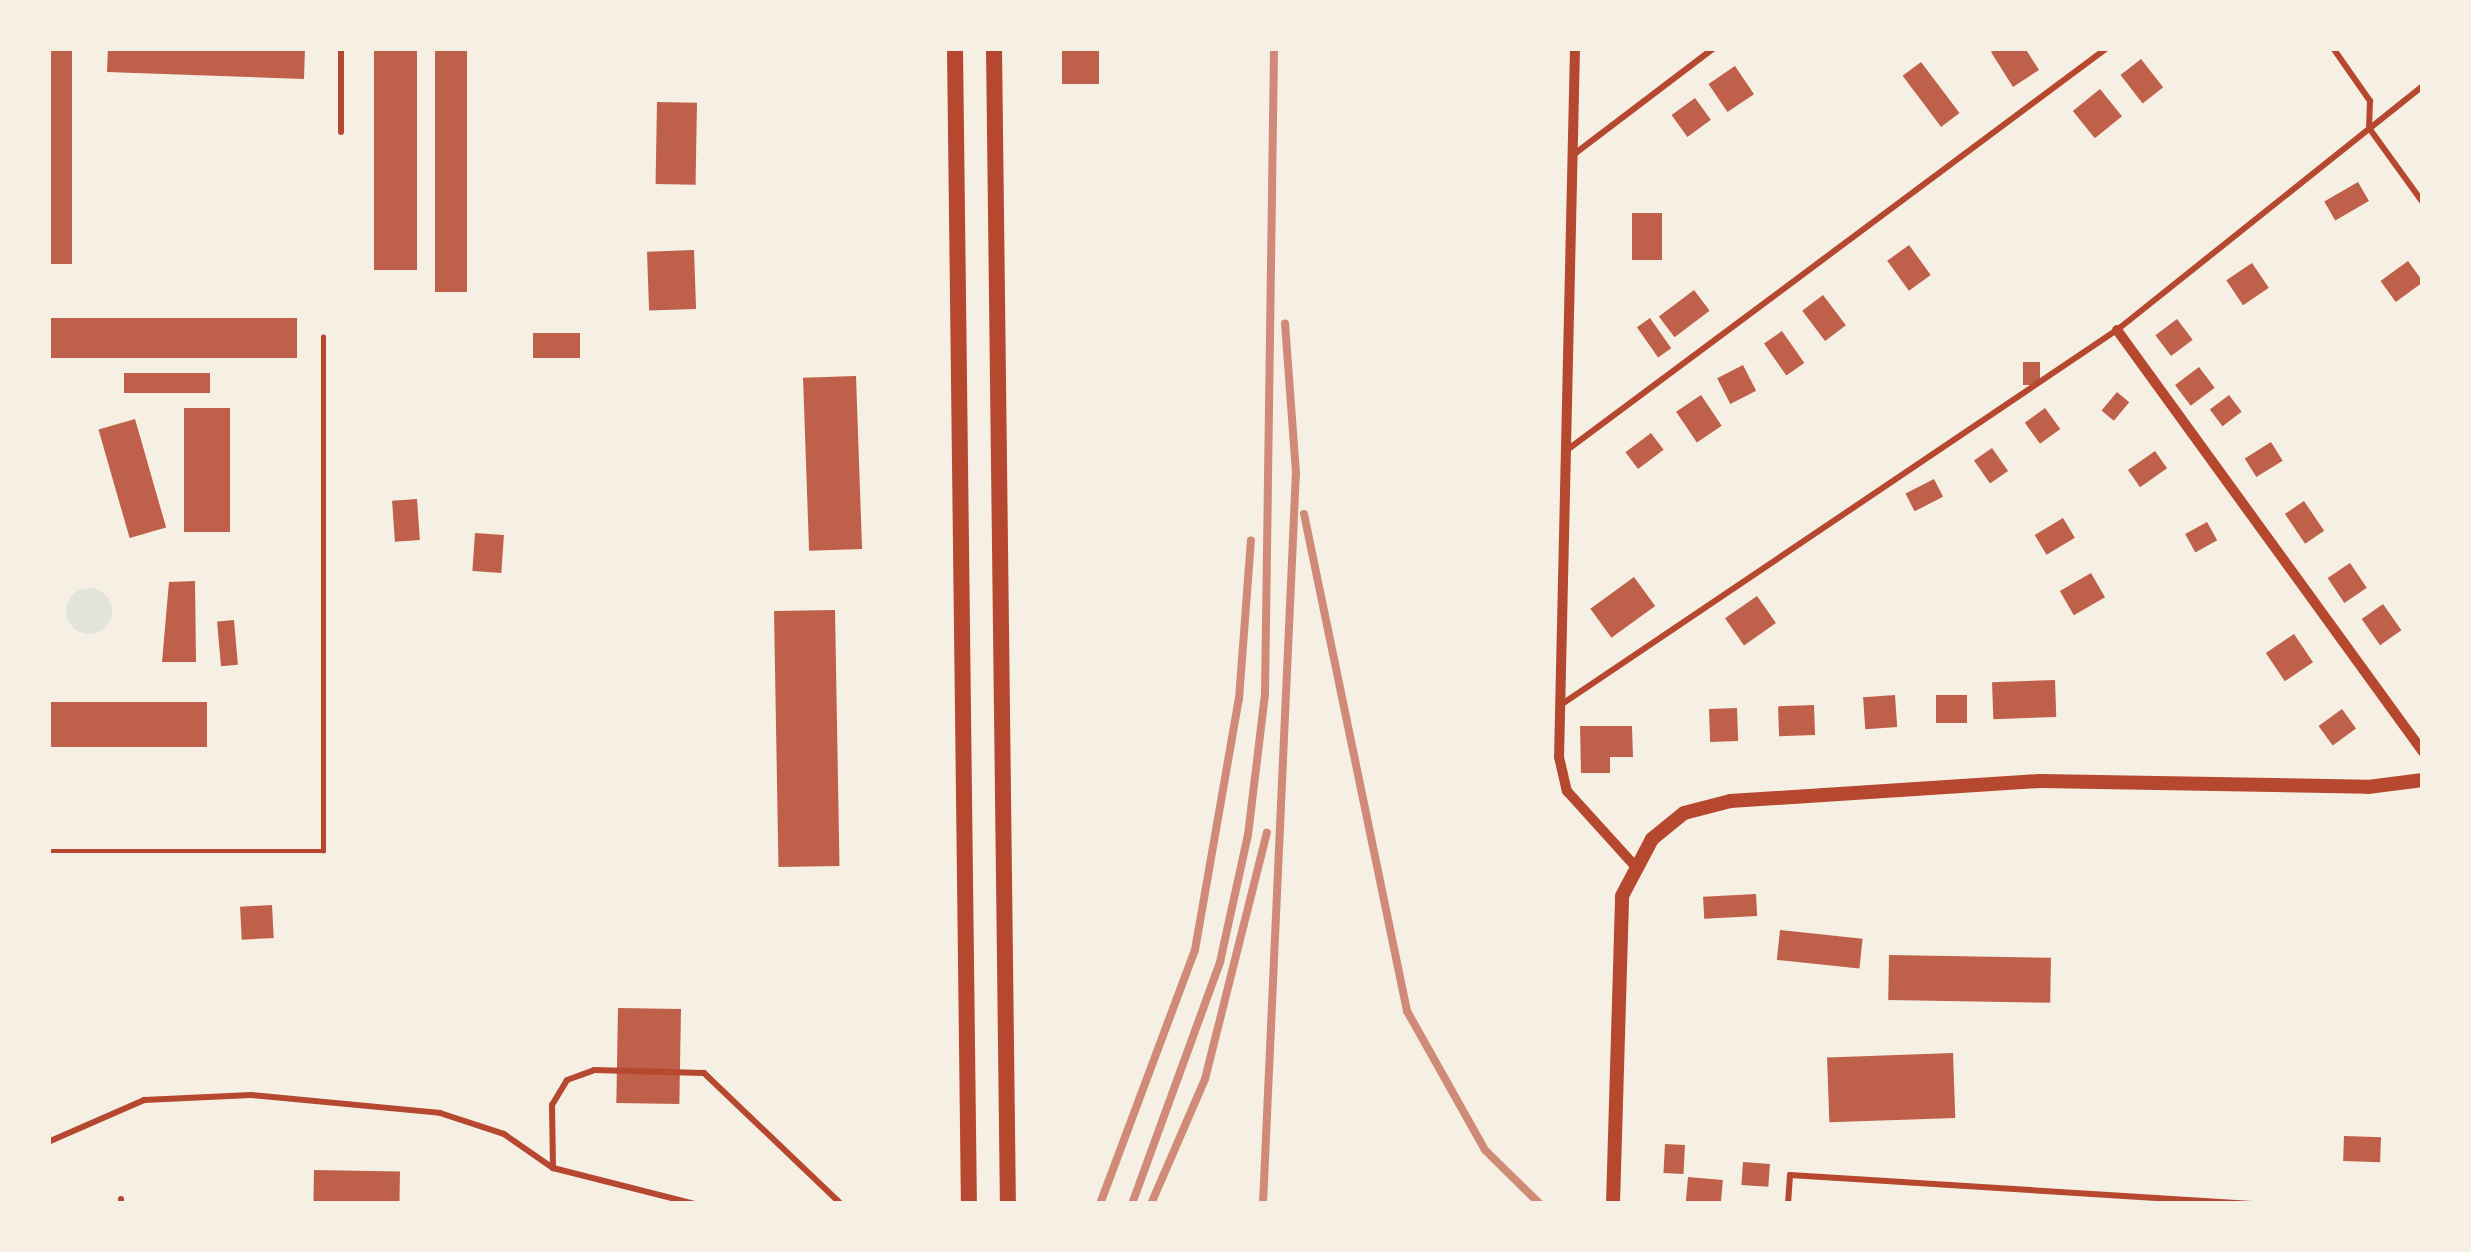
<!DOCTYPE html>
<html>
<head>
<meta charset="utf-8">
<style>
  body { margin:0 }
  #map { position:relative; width:2471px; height:1252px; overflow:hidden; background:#f6efe4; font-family:"Roboto Condensed",sans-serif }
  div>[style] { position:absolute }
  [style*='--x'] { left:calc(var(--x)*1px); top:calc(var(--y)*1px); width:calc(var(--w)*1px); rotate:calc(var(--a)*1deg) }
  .green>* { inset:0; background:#e2e4dc }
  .round { border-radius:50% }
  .building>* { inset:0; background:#bf614a; transform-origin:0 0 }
  .path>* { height:4.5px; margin:-2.25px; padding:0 2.25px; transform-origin:2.25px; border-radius:2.25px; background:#b5482f }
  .service>* { height:6px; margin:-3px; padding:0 3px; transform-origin:3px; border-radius:3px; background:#b5482f }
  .minor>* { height:10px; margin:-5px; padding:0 5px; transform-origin:5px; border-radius:5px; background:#b5482f }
  .tertiary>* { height:14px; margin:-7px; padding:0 7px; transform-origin:7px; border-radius:7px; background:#b5482f }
  .secondary>* { height:16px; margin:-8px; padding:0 8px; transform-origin:8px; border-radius:8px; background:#b5482f }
  .rail>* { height:8px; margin:-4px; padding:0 4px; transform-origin:4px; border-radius:4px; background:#cf8b77 }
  span { translate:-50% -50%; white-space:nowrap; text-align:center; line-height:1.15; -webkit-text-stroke:10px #f6efe4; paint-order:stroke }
  .frame { position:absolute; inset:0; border:51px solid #f6efe4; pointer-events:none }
</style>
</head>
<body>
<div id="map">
  <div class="green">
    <i class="round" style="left:66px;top:588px;width:46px;height:46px"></i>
  </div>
  <div class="building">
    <i style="clip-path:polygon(108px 48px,305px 48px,304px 79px,107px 72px)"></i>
    <i style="left:374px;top:48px;width:43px;height:222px"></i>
    <i style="left:435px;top:48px;width:32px;height:244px"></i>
    <i style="left:1062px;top:48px;width:37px;height:36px"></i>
    <i style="clip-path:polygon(1998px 48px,2025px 48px,2039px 70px,2013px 87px,1991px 52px)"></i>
    <i style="left:48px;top:51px;width:24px;height:213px"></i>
    <i style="left:2141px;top:59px;width:36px;height:26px;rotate:52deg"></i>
    <i style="left:1921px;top:62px;width:64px;height:23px;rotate:53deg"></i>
    <i style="left:1735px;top:66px;width:34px;height:32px;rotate:56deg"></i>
    <i style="left:2100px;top:89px;width:35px;height:35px;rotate:51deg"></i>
    <i style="left:1695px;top:98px;width:27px;height:29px;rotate:54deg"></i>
    <i style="left:657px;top:102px;width:40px;height:82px;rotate:1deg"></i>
    <i style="left:2358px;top:182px;width:22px;height:39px;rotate:60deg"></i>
    <i style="left:1632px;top:213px;width:30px;height:47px"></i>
    <i style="left:1909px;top:245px;width:37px;height:27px;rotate:54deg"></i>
    <i style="left:694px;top:250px;width:59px;height:47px;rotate:88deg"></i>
    <i style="left:2408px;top:261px;width:26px;height:34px;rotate:54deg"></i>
    <i style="left:2252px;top:263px;width:30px;height:31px;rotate:56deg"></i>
    <i style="left:1694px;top:290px;width:26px;height:44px;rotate:53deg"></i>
    <i style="left:1823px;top:295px;width:38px;height:26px;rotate:53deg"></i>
    <i style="left:48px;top:318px;width:249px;height:40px"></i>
    <i style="left:1650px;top:318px;width:37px;height:16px;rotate:55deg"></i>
    <i style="left:2177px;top:319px;width:26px;height:27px;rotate:53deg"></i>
    <i style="left:1782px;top:331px;width:39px;height:22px;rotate:55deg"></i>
    <i style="left:533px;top:333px;width:47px;height:25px"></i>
    <i style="left:2023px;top:362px;width:17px;height:23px"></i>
    <i style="left:1743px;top:365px;width:29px;height:29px;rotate:63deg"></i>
    <i style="left:2199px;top:367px;width:26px;height:30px;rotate:53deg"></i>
    <i style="left:124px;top:373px;width:86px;height:20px"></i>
    <i style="left:856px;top:376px;width:173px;height:53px;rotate:88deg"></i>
    <i style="left:2117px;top:392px;width:16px;height:24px;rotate:40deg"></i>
    <i style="left:1701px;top:395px;width:37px;height:30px;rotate:56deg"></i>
    <i style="left:2229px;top:395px;width:21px;height:24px;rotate:53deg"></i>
    <i style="left:184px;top:408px;width:46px;height:124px"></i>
    <i style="left:2045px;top:408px;width:26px;height:25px;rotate:54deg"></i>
    <i style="left:135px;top:419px;width:113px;height:38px;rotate:74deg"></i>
    <i style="left:1651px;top:433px;width:21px;height:32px;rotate:53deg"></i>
    <i style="left:2271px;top:442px;width:22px;height:31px;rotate:58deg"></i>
    <i style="left:1992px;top:448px;width:28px;height:22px;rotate:55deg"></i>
    <i style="left:2155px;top:451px;width:21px;height:33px;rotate:55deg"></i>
    <i style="left:1934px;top:479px;width:20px;height:32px;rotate:63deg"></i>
    <i style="left:417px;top:499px;width:41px;height:25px;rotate:86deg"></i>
    <i style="left:2304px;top:501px;width:36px;height:23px;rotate:56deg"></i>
    <i style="left:2063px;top:518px;width:23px;height:33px;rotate:59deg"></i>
    <i style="left:2207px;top:522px;width:21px;height:25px;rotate:61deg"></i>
    <i style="left:475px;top:533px;width:29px;height:38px;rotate:4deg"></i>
    <i style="left:2350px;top:563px;width:30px;height:27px;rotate:56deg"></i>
    <i style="left:2091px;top:573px;width:28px;height:36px;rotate:60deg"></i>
    <i style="left:1634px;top:577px;width:36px;height:54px;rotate:54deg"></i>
    <i style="clip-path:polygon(195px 581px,196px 662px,162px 662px,169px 582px)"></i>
    <i style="left:1757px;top:596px;width:33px;height:39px;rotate:55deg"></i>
    <i style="left:2383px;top:604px;width:32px;height:26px;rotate:55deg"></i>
    <i style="left:835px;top:610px;width:256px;height:61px;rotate:89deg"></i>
    <i style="left:234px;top:620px;width:45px;height:17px;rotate:85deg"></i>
    <i style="left:2294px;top:634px;width:34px;height:34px;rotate:56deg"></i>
    <i style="left:2055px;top:680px;width:37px;height:63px;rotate:88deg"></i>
    <i style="left:1895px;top:695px;width:32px;height:32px;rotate:86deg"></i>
    <i style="left:1936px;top:695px;width:31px;height:28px"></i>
    <i style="left:48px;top:702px;width:159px;height:45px"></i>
    <i style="left:1814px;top:705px;width:30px;height:36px;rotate:88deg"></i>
    <i style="left:1737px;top:708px;width:33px;height:28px;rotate:88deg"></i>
    <i style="left:2342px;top:709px;width:24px;height:29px;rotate:54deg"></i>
    <i style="clip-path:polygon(1580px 726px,1632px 726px,1633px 757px,1610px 757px,1610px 773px,1581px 773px)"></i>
    <i style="left:1756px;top:894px;width:22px;height:53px;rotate:87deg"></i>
    <i style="left:272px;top:905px;width:33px;height:32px;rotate:87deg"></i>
    <i style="left:1780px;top:930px;width:83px;height:30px;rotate:6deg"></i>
    <i style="left:1889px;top:955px;width:162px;height:45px;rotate:1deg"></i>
    <i style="left:618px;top:1008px;width:63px;height:95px;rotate:1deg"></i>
    <i style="left:1953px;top:1053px;width:65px;height:126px;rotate:88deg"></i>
    <i style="left:2344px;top:1136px;width:37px;height:25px;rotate:2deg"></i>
    <i style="left:1665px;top:1144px;width:20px;height:29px;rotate:3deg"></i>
    <i style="left:1743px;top:1162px;width:27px;height:23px;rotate:4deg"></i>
    <i style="left:314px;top:1170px;width:86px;height:34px;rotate:1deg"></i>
    <i style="left:1688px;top:1177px;width:35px;height:27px;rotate:5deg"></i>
  </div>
  <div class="path">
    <i style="--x:48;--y:851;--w:275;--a:0"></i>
    <i style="--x:323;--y:851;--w:514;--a:-90"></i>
  </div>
  <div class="service">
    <i style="--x:341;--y:48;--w:84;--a:90"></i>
    <i style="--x:2333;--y:48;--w:65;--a:55.1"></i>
    <i style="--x:2370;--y:101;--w:27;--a:92"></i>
    <i style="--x:2369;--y:128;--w:92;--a:54.2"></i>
    <i style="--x:1573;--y:155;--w:177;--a:-37.2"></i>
    <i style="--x:1567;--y:450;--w:673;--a:-36.67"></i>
    <i style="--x:1562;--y:704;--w:669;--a:-33.98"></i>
    <i style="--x:2117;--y:330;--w:391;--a:-38.6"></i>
    <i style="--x:48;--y:1142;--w:105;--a:-23.6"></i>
    <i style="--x:144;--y:1100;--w:107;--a:-2.7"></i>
    <i style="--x:251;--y:1095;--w:190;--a:5.4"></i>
    <i style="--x:440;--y:1113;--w:67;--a:18.2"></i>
    <i style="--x:504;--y:1134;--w:60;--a:34.8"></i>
    <i style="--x:553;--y:1168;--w:146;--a:14.2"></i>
    <i style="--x:553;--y:1168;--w:63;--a:-90.9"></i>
    <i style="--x:552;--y:1105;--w:29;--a:-59"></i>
    <i style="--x:567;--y:1080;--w:29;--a:-20"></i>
    <i style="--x:594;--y:1070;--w:110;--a:1.6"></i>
    <i style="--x:704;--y:1073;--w:190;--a:43.7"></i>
    <i style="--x:121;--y:1204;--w:5;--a:-90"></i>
    <i style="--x:1788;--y:1204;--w:29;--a:-86"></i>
    <i style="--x:1790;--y:1175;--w:463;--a:3.6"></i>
  </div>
  <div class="minor">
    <i style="--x:1575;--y:48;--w:709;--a:91.29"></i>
    <i style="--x:1559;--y:757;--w:35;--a:77"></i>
    <i style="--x:1567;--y:791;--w:101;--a:47.8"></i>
    <i style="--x:2117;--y:330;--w:521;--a:54.05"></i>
  </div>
  <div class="tertiary">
    <i style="--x:1613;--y:1204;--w:308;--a:-88.3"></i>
    <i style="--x:1622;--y:896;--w:64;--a:-62.2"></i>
    <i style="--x:1652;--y:839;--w:41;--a:-39.1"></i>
    <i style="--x:1684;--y:813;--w:48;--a:-14.6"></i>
    <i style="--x:1730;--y:801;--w:311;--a:-3.7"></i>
    <i style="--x:2040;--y:781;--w:328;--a:1"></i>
    <i style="--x:2368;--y:787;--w:55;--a:-7.3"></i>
  </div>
  <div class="secondary">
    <i style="--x:955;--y:48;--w:1156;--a:89.31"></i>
    <i style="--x:994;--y:48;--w:1156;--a:89.31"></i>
  </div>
  <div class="rail">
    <i style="--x:1304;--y:514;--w:508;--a:78.29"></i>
    <i style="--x:1407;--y:1011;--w:159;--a:60.7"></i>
    <i style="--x:1485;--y:1150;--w:77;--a:44.5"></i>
    <i style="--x:1100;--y:1204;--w:271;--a:-69.5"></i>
    <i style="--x:1195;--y:950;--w:255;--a:-80.1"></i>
    <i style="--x:1239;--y:699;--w:159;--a:-85.7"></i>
    <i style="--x:1132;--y:1204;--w:258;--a:-70"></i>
    <i style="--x:1220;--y:962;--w:130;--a:-77.6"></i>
    <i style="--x:1248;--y:835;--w:142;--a:-83.1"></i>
    <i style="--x:1265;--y:694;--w:646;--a:-89.2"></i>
    <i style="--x:1151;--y:1204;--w:136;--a:-66.6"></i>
    <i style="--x:1205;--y:1079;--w:254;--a:-75.9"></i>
    <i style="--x:1263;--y:1204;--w:732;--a:-87.42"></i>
    <i style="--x:1296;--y:473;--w:150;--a:-94.2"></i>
  </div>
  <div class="frame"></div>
</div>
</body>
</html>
